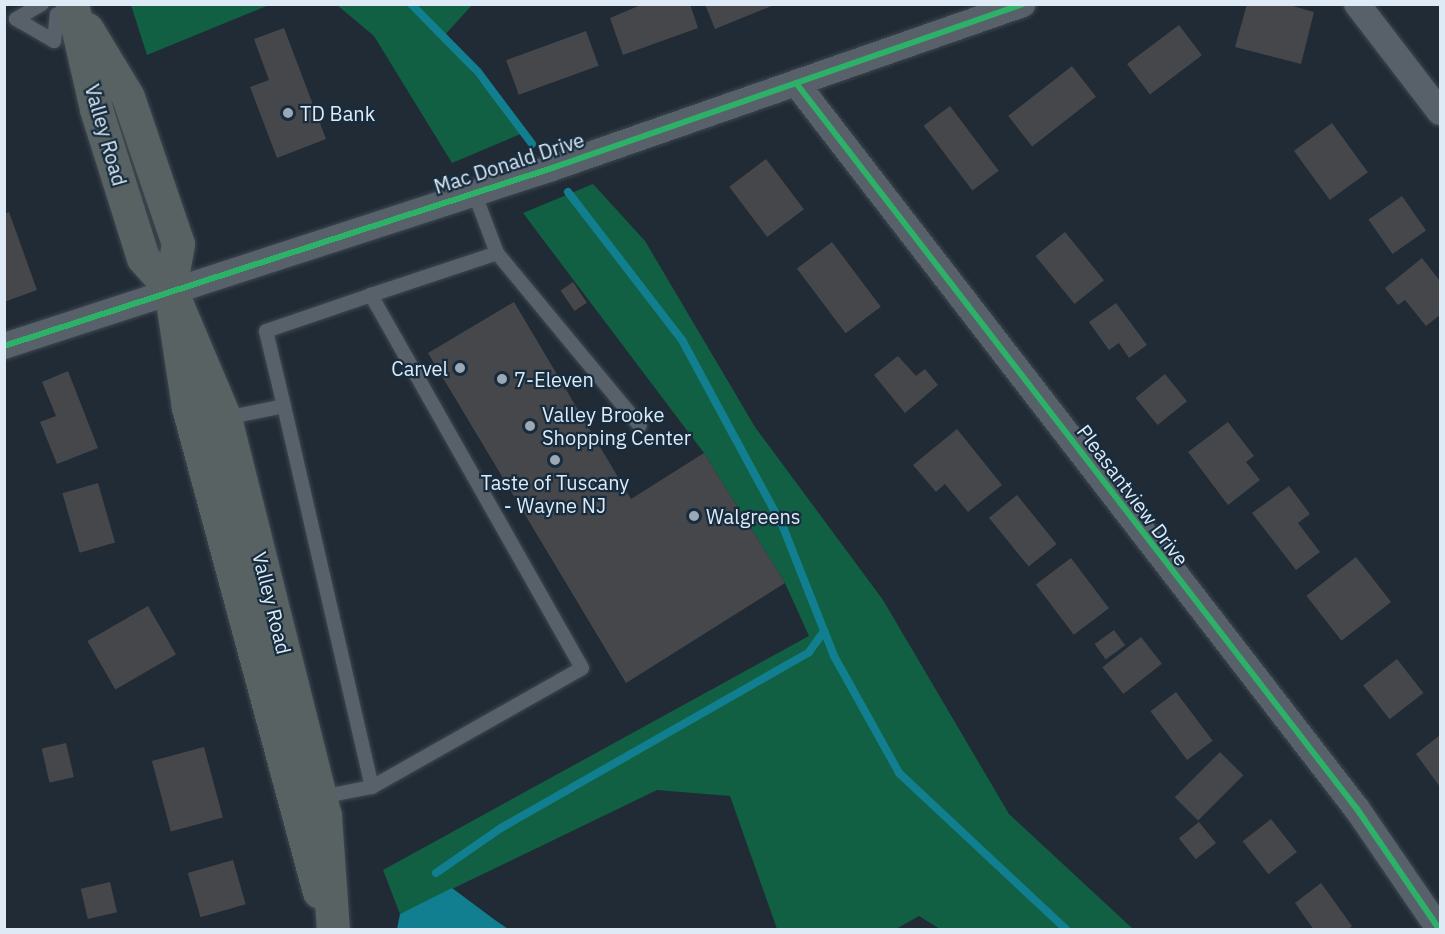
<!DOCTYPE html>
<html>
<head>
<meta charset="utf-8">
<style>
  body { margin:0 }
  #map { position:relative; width:1445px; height:934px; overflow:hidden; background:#202b35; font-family:"IBM Plex Sans",sans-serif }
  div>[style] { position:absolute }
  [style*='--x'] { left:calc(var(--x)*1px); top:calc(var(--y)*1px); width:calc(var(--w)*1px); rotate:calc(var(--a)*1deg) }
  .forest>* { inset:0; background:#126044 }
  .water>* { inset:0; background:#117f8f }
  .stream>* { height:8px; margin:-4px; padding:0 4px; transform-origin:4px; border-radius:4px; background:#117f8f }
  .building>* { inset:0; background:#46474a; transform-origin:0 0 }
  .roads { filter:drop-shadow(0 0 2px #3e4750) drop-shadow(0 0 2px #3e4750) }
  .service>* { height:14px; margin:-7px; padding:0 7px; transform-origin:7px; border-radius:7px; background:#586169 }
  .minor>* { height:26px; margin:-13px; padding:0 13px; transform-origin:13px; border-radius:13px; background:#586169 }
  .primary>* { height:33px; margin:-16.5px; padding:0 16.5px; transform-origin:16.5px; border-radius:16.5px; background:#586263 }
  .cycleway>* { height:6px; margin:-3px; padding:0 3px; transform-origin:3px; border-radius:3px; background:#2db169 }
  .dots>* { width:16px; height:16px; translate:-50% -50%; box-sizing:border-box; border:3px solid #172c3e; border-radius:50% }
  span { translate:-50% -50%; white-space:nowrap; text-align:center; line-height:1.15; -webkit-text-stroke:4.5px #172c3e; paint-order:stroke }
  .poi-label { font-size:20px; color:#deebf7 }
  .left { translate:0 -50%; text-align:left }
  .right { translate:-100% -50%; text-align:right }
  .street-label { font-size:20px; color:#deebf7 }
  .frame { position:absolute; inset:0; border:6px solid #deebf7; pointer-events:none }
</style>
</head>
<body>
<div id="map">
  <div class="forest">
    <i style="clip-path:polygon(131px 5px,131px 4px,269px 5px,147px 55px)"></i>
    <i style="clip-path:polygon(337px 5px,472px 5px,443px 37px,523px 133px,452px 163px,374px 36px)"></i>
    <i style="clip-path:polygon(593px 184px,645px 241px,755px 427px,883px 600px,1009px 814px,1133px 929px,940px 929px,919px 916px,896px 929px,777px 929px,730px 796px,657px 790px,400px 914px,383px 870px,809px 636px,785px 583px,704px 453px,523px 213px)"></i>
  </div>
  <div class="water">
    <i style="clip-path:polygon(452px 888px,495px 920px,508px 929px,397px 929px,400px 914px)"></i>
  </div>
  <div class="stream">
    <i style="--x:411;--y:4;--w:95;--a:45.4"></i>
    <i style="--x:478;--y:72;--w:90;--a:53.1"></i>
    <i style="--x:568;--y:192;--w:187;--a:52.4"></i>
    <i style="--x:682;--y:340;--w:213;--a:61.6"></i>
    <i style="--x:783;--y:527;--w:139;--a:68.4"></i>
    <i style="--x:834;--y:656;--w:134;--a:60.9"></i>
    <i style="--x:899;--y:773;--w:230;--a:43.1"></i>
    <i style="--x:436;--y:873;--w:79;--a:-34.7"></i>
    <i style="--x:501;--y:828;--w:355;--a:-29.7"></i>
    <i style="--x:809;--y:652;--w:26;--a:-54"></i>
  </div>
  <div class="building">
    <i style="clip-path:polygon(643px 4px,690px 4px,698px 28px,623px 55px,610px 18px)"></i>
    <i style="clip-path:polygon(705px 4px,774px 4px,774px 5px,715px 29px)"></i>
    <i style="clip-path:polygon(1247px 4px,1286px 4px,1314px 12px,1301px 64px,1235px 47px)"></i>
    <i style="left:1179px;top:25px;width:38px;height:65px;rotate:53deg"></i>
    <i style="clip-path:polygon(284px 28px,326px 139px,277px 158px,250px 87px,269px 80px,254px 39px)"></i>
    <i style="left:586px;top:31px;width:37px;height:85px;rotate:70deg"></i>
    <i style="left:1072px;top:66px;width:39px;height:81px;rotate:52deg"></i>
    <i style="left:950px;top:106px;width:81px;height:33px;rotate:53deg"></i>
    <i style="left:1332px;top:123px;width:61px;height:47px;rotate:54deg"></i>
    <i style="left:766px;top:159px;width:63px;height:46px;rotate:53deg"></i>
    <i style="left:1402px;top:196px;width:42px;height:41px;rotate:55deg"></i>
    <i style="clip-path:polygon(9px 212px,37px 290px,4px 302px,4px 214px)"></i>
    <i style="left:1065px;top:232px;width:62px;height:38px;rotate:51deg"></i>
    <i style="left:832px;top:242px;width:81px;height:44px;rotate:53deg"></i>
    <i style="clip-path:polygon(1422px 258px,1440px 281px,1440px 315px,1426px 326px,1405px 300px,1398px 305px,1385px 288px)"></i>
    <i style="left:573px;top:282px;width:25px;height:15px;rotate:56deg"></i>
    <i style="clip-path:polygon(514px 302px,631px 499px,704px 453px,785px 583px,626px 683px,428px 353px)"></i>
    <i style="clip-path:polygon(1116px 303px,1147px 345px,1129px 358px,1119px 343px,1109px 350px,1089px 322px)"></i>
    <i style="clip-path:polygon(898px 356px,916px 376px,925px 369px,938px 385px,905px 413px,874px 375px)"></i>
    <i style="clip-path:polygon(68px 371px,98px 448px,57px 464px,40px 422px,56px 416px,42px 382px)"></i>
    <i style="left:1165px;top:374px;width:35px;height:38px;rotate:51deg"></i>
    <i style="clip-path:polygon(1228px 422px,1254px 456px,1246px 462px,1260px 480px,1228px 505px,1188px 452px)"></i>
    <i style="clip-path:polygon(957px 429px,1002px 485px,968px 512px,945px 484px,936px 492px,913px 465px)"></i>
    <i style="left:98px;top:483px;width:62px;height:37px;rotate:74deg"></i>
    <i style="clip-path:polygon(1289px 486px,1310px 514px,1298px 523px,1320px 552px,1296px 570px,1252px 513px)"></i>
    <i style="left:1017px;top:495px;width:63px;height:36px;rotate:51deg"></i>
    <i style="left:1356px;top:557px;width:57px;height:63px;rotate:52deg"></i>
    <i style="left:1071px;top:558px;width:63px;height:44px;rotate:53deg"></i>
    <i style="left:148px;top:606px;width:56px;height:70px;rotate:60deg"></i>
    <i style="left:1114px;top:630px;width:19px;height:24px;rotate:54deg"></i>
    <i style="left:1141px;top:637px;width:34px;height:49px;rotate:52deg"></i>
    <i style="left:1397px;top:659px;width:43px;height:43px;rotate:52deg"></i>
    <i style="left:1176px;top:692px;width:61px;height:32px;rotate:53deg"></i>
    <i style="clip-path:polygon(1440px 735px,1440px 787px,1416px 754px)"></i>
    <i style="left:66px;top:743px;width:35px;height:25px;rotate:77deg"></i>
    <i style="left:204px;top:747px;width:73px;height:54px;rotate:75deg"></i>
    <i style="left:1220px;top:752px;width:33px;height:64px;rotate:45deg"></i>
    <i style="left:1271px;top:819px;width:42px;height:36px;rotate:52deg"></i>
    <i style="left:1199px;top:822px;width:27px;height:26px;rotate:51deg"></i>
    <i style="left:233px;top:860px;width:46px;height:47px;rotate:74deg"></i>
    <i style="left:110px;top:882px;width:31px;height:30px;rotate:77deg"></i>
    <i style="clip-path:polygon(1321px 883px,1352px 926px,1348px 930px,1314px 930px,1295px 903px)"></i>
  </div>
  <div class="roads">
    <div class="service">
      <i style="--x:42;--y:4;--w:30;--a:150"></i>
      <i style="--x:16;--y:19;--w:44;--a:30.1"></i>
      <i style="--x:54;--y:41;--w:27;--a:-84"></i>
      <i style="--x:497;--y:253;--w:224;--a:50.4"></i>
      <i style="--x:284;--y:406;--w:391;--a:77"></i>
      <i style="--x:225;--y:418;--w:60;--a:-11.5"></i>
      <i style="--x:284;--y:406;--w:77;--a:-103.5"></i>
      <i style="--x:266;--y:331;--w:111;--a:-18.9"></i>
      <i style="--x:321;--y:797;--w:52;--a:-11.1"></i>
      <i style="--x:372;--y:787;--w:241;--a:-29.5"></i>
      <i style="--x:582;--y:668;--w:429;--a:-119.5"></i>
      <i style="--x:371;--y:295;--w:133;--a:-18.4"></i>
      <i style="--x:497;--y:253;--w:65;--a:-110.7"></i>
    </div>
    <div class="minor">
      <i style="--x:1357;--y:4;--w:136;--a:52.5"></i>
      <i style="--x:796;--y:83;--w:917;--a:52.31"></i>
      <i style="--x:1357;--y:809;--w:147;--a:55.6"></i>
      <i style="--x:4;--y:346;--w:576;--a:-17.99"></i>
      <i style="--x:552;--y:168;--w:498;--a:-19.2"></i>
    </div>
    <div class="primary">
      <i style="--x:72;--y:4;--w:108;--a:77.1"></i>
      <i style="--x:96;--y:109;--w:156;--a:72.5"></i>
      <i style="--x:143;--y:258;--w:40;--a:48"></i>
      <i style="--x:170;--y:288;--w:141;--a:67.1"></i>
      <i style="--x:225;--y:418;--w:410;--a:75.9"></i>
      <i style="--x:325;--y:816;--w:114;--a:86"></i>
      <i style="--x:87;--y:29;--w:79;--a:58.9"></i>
      <i style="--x:128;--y:97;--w:155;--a:71.2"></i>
      <i style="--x:178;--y:244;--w:45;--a:100.3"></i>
      <i style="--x:170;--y:288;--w:120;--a:81.4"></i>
      <i style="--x:188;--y:407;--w:502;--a:74.88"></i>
    </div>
  </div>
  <div class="cycleway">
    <i style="--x:796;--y:83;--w:917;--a:52.31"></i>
    <i style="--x:1357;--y:809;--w:147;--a:55.6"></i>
    <i style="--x:4;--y:346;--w:576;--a:-17.99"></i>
    <i style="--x:552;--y:168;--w:498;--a:-19.2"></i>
  </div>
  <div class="dots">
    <i style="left:288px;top:113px;background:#9ca8b3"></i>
    <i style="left:460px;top:368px;background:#9ca8b3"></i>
    <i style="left:502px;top:379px;background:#9ca8b3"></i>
    <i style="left:530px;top:426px;background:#9ca8b3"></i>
    <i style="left:555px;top:460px;background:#9ca8b3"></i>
    <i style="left:694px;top:516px;background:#9ca8b3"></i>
  </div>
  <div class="poi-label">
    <span class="left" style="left:300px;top:113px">TD Bank</span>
    <span class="right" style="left:448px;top:368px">Carvel</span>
    <span class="left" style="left:514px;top:379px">7-Eleven</span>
    <span class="left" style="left:542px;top:426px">Valley Brooke<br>Shopping Center</span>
    <span style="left:555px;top:494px">Taste of Tuscany<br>- Wayne NJ</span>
    <span class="left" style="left:706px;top:516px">Walgreens</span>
  </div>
  <div class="street-label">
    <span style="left:106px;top:135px;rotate:74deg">Valley Road</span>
    <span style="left:509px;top:163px;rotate:-18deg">Mac Donald Drive</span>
    <span style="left:1133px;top:495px;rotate:53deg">Pleasantview Drive</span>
    <span style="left:272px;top:603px;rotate:76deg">Valley Road</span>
  </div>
  <div class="frame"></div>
</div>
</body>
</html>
